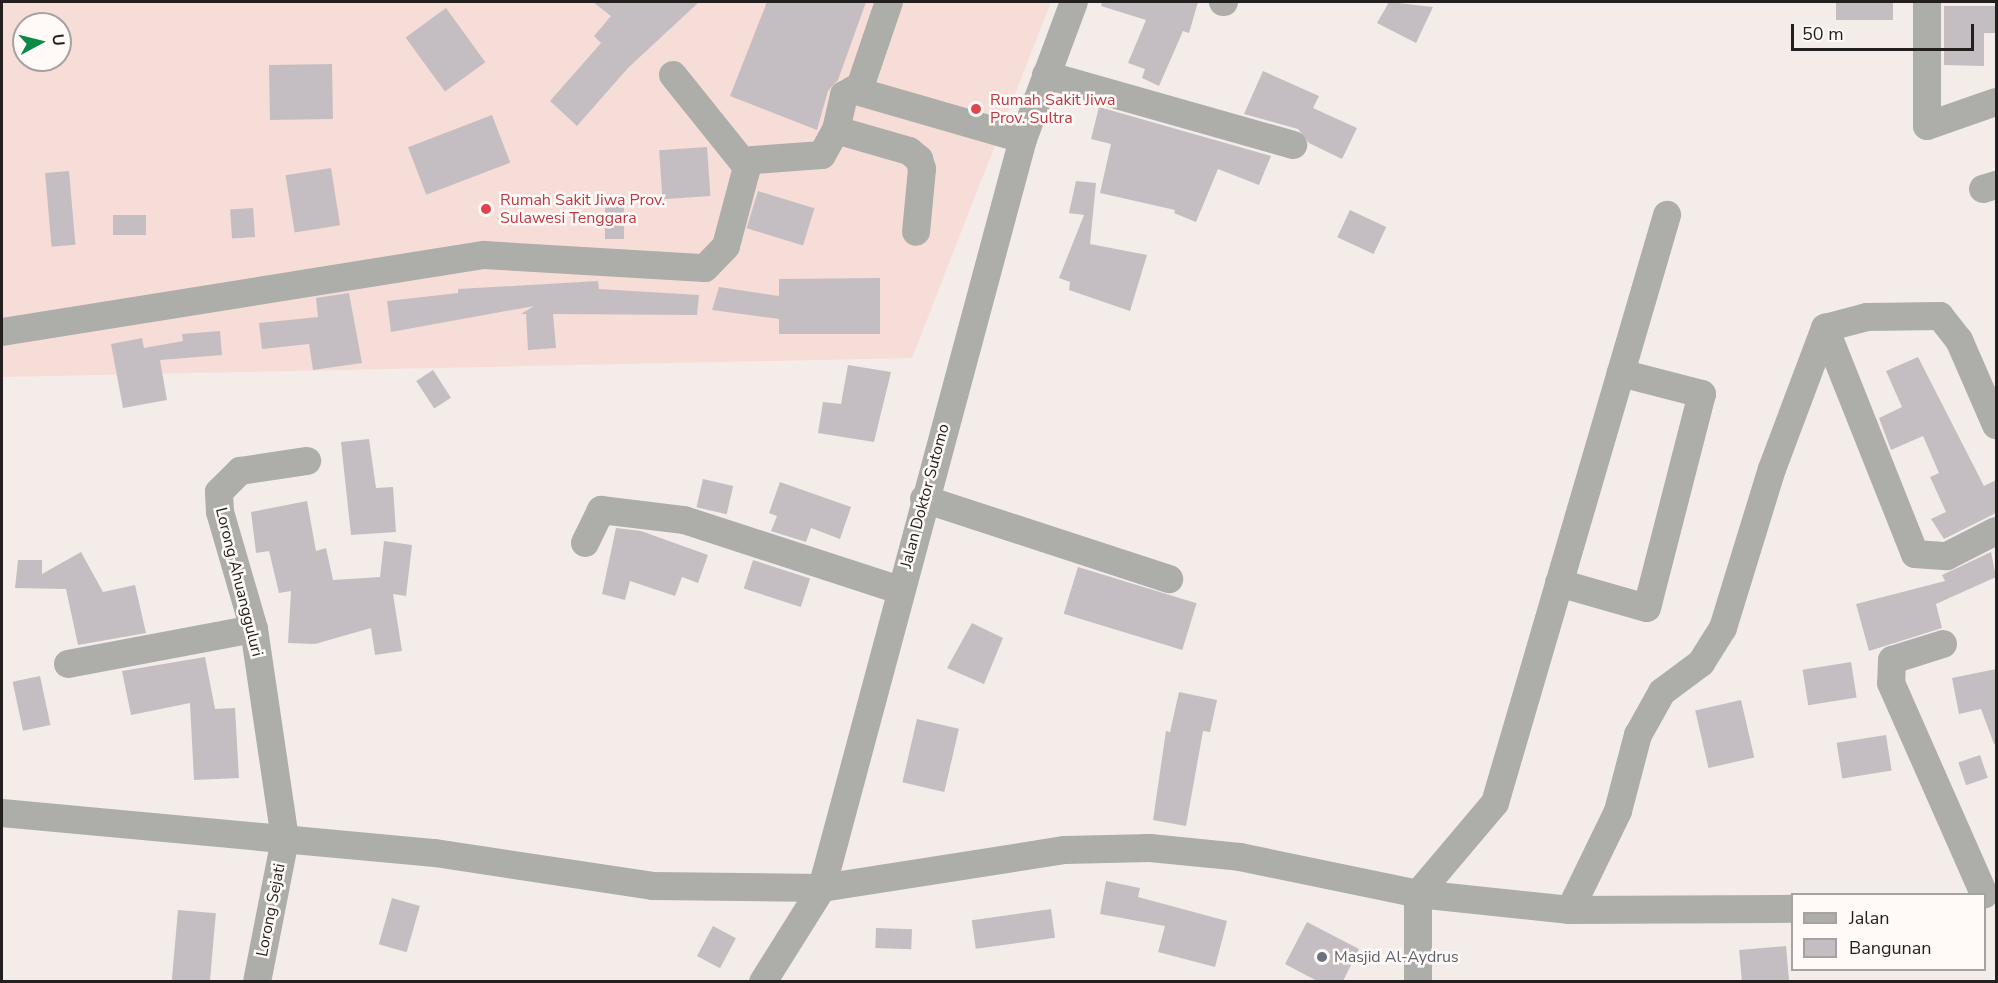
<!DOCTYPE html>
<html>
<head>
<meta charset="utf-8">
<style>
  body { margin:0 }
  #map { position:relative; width:1998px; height:983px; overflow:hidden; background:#f4ece9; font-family:"Nunito Sans",sans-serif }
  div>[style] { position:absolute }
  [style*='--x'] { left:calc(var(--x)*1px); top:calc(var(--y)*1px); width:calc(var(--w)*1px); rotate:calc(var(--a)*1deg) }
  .medical>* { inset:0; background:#f7ddd7 }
  .building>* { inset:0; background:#c4bec2; transform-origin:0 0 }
  .minor>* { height:28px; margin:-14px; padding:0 14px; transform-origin:14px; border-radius:14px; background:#adadaa }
  .dots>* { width:16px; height:16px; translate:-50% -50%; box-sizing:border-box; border:3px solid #fffaf8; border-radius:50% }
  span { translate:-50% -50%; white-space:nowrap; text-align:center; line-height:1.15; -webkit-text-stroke:5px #fffaf8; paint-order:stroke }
  .health-label { font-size:16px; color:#be3a42 }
  .left { translate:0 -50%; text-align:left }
  .street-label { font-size:16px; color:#221f1e }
  .worship-label { font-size:16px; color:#5b616d }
  .frame { position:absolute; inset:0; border:3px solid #221f1e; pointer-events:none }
  .legend { position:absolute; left:1791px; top:893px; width:195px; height:78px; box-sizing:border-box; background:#fffaf8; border:2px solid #a7a2a1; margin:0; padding:8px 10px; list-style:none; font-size:18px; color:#221f1e }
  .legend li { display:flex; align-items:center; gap:12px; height:30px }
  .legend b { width:30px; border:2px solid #a7a2a1 }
  .north { position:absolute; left:12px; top:12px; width:60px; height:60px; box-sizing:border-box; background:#fffaf8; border:2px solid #a7a2a1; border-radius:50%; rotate:83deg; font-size:16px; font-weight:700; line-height:24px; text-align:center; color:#221f1e }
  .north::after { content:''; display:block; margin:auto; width:21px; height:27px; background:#098b47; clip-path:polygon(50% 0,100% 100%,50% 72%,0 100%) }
  .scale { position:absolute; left:1791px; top:24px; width:183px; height:27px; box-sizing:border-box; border:3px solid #221f1e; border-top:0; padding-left:8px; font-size:18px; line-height:21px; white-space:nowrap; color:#221f1e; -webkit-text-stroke:4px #fffaf8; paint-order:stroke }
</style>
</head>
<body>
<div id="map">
  <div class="medical">
    <i style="clip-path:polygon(evenodd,2px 2px,1051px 2px,912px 358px,2px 377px,2px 2px,24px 24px,60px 24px,60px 60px,24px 60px,24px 24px)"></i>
  </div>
  <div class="building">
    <i style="clip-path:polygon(593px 2px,699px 2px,628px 68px,577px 126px,550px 101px,601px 43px,594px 36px,611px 16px)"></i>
    <i style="clip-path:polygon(767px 2px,866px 2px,838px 80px,828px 91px,817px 130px,730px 96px)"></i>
    <i style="clip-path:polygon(1102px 2px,1198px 2px,1189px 33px,1183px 31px,1159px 86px,1142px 78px,1145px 69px,1128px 63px,1146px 20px,1101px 6px)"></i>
    <i style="clip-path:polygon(1389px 2px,1433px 7px,1416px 43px,1377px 23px)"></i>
    <i style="left:1836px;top:2px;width:57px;height:18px"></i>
    <i style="clip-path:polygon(1944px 6px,1996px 6px,1995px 33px,1984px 33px,1984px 66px,1944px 65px)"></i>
    <i style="left:446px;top:8px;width:67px;height:50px;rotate:54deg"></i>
    <i style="left:332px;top:64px;width:55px;height:63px;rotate:89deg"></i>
    <i style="clip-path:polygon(1263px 71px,1319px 96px,1313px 108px,1357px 128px,1342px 159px,1309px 143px,1298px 129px,1244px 114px)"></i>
    <i style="clip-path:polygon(1099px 107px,1271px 156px,1259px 185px,1218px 169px,1196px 222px,1174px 213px,1175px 210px,1100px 193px,1111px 144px,1091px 139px)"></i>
    <i style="left:492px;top:115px;width:51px;height:90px;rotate:69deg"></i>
    <i style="left:707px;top:147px;width:49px;height:48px;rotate:86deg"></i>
    <i style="left:331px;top:168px;width:58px;height:46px;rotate:81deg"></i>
    <i style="left:69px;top:171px;width:74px;height:24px;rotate:85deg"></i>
    <i style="clip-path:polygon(1076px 181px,1096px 183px,1090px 244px,1147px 255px,1130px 311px,1069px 290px,1070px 282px,1059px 278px,1084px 215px,1069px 213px)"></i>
    <i style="left:758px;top:191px;width:59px;height:39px;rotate:17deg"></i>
    <i style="left:605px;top:201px;width:19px;height:38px"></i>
    <i style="left:253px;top:208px;width:29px;height:23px;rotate:86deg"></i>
    <i style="left:1350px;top:210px;width:40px;height:30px;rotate:25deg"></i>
    <i style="left:113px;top:215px;width:33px;height:20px"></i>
    <i style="clip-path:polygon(880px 278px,880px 334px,779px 334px,779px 319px,712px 310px,719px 287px,779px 296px,779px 279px)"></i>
    <i style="clip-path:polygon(598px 281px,599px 289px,699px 295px,697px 315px,553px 314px,556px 348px,528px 350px,526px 314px,521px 314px,534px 306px,391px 332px,387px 301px,458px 293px,458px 289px)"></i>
    <i style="clip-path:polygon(349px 293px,362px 363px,313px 370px,309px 344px,262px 349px,259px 323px,318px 317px,316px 298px)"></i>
    <i style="clip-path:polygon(220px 331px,222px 355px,160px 360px,167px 400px,123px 408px,111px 344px,142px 338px,144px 348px,183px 341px,182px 334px)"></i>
    <i style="clip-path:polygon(1918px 357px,1984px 486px,1996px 480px,1996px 513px,1944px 539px,1931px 519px,1946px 512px,1930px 477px,1939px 473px,1923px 436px,1891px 450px,1879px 418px,1902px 407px,1886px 371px)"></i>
    <i style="clip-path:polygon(848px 365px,891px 372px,874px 442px,818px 433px,823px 402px,841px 404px)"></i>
    <i style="left:433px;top:370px;width:33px;height:20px;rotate:57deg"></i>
    <i style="clip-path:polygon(369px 439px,376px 488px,393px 487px,396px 532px,351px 535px,341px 442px)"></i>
    <i style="left:703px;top:479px;width:31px;height:29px;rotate:13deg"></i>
    <i style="clip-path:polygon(780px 482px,851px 507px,840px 539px,811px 528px,806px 542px,771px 531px,777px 516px,769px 513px)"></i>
    <i style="clip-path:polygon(307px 501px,316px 551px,326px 548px,333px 580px,380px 577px,384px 541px,412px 545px,406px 596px,393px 594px,402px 651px,375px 655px,371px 628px,315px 644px,288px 643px,291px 591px,279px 593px,269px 551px,256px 553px,251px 512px)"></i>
    <i style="clip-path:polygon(616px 528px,641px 531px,708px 555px,698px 583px,682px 577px,675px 596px,630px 581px,625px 600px,602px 594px)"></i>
    <i style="clip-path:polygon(81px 552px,103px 592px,135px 585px,146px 633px,78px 645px,66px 589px,15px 588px,18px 560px,42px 560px,42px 574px)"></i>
    <i style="clip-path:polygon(1991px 552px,1996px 577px,1936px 604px,1942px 628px,1869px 651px,1856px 604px,1945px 581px,1942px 575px)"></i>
    <i style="left:753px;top:560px;width:60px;height:30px;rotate:18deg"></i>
    <i style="left:1078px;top:567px;width:124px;height:49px;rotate:17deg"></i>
    <i style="clip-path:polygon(972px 623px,1003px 638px,984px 684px,947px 668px)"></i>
    <i style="clip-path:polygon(205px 657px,215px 709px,235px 708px,239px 778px,194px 780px,190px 703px,131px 715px,122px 671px)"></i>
    <i style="left:1851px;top:662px;width:36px;height:49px;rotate:81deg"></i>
    <i style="clip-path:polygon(1996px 669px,1996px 744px,1994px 744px,1981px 709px,1959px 714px,1952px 678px)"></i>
    <i style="left:40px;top:676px;width:50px;height:28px;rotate:78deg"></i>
    <i style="clip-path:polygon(1179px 692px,1217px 700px,1210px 732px,1203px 731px,1186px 826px,1153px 820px,1166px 731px,1170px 732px)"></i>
    <i style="left:1741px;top:700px;width:59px;height:47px;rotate:77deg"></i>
    <i style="left:917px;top:719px;width:43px;height:65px;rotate:13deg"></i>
    <i style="left:1886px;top:735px;width:36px;height:50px;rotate:81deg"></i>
    <i style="left:1980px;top:755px;width:24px;height:23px;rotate:71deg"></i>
    <i style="clip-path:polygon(1106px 881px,1140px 888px,1138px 897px,1227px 921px,1215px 967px,1158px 952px,1165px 926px,1100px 914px)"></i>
    <i style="left:392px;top:898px;width:29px;height:48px;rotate:16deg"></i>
    <i style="left:1051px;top:909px;width:29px;height:80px;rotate:82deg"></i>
    <i style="left:178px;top:910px;width:38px;height:71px;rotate:5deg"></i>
    <i style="clip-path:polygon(1307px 922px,1359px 949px,1343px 981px,1317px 981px,1285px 964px)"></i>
    <i style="left:713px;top:926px;width:26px;height:34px;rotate:28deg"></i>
    <i style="left:876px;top:928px;width:36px;height:20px;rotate:2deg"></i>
    <i style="left:1786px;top:946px;width:35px;height:47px;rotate:85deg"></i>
  </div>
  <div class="minor">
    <i style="--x:1223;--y:2;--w:1;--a:0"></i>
    <i style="--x:1927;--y:2;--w:124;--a:90"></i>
    <i style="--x:1927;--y:126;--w:73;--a:-19.2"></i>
    <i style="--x:673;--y:75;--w:118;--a:51.2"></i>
    <i style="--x:1046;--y:75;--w:257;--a:15.8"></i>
    <i style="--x:859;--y:90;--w:93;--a:-71.2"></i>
    <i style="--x:836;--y:130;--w:76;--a:16"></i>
    <i style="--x:909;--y:151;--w:13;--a:39"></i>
    <i style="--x:919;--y:159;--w:10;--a:73"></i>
    <i style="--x:922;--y:169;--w:63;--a:95.4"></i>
    <i style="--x:1983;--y:189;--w:14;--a:-17"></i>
    <i style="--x:1825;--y:328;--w:43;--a:-14.7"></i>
    <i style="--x:1867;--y:317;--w:73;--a:-0.8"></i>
    <i style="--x:1940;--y:316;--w:31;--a:52"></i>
    <i style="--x:1959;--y:340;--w:93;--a:66.5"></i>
    <i style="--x:2;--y:332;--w:488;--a:-9.1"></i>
    <i style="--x:484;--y:255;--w:221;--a:3.4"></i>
    <i style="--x:705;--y:268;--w:30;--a:-46"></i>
    <i style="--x:726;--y:246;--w:82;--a:-75.1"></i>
    <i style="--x:747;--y:167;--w:9;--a:-49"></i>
    <i style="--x:753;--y:160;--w:69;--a:-4.1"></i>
    <i style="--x:822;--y:155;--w:29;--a:-61"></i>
    <i style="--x:836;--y:130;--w:36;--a:-77"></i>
    <i style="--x:844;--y:95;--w:10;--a:-29"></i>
    <i style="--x:853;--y:90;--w:177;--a:16.1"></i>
    <i style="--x:924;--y:499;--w:258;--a:18.1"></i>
    <i style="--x:585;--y:543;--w:37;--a:-64"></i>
    <i style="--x:601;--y:510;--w:84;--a:6.9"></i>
    <i style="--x:684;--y:520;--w:227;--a:18"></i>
    <i style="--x:1559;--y:583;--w:91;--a:15.9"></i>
    <i style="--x:1647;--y:608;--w:221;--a:-75.6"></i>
    <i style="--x:1702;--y:394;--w:84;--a:-165.5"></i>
    <i style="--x:1943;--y:644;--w:53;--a:162.6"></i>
    <i style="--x:1892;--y:660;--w:23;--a:92"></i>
    <i style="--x:1891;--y:683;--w:231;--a:66.2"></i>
    <i style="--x:68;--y:664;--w:189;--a:-10.7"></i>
    <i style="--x:2;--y:813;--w:435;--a:5.3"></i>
    <i style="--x:435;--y:853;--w:220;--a:8.6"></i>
    <i style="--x:653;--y:886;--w:169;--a:0.7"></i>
    <i style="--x:822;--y:888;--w:246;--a:-8.9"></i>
    <i style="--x:1065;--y:850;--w:85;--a:-1.3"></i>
    <i style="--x:1150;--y:848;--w:90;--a:5.7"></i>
    <i style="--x:1240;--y:857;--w:182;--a:11.7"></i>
    <i style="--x:1418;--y:894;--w:153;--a:6"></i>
    <i style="--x:1570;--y:910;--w:222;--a:-0.3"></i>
    <i style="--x:1570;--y:910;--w:110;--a:-64.1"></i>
    <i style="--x:1618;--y:811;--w:79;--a:-75.3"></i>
    <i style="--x:1638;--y:735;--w:49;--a:-60.8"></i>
    <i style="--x:1662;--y:692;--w:49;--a:-36.6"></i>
    <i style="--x:1701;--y:663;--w:41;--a:-57.8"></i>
    <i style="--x:1723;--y:628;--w:166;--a:-72.9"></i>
    <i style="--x:1772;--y:469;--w:151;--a:-69.4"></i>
    <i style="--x:1825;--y:328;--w:243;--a:68.3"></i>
    <i style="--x:1915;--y:554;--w:32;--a:4"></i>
    <i style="--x:1947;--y:556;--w:55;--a:-27"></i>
    <i style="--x:257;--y:982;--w:146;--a:-78.9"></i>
    <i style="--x:285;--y:839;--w:212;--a:-98.4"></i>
    <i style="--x:254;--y:629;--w:122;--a:-106.2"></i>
    <i style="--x:220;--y:512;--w:20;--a:-93"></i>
    <i style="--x:219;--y:492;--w:30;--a:-45"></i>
    <i style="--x:240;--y:471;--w:68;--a:-8.5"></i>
    <i style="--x:763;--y:982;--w:111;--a:-57.9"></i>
    <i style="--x:822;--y:888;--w:776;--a:-74.98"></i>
    <i style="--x:1023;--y:139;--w:146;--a:-69.6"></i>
    <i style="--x:1418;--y:982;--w:88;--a:-90"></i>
    <i style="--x:1418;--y:894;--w:119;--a:-49.8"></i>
    <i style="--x:1495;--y:803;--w:613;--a:-73.69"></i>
  </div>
  <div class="dots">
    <i style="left:976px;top:109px;background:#e0444e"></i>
    <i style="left:486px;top:209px;background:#e0444e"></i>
    <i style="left:1322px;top:957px;background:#6b7280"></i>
  </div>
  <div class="health-label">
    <span class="left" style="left:990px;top:109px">Rumah Sakit Jiwa<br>Prov. Sultra</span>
    <span class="left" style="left:500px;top:209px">Rumah Sakit Jiwa Prov.<br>Sulawesi Tenggara</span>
  </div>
  <div class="street-label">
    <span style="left:925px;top:496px;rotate:-75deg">Jalan Doktor Sutomo</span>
    <span style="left:239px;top:582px;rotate:76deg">Lorong Ahuangguluri</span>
    <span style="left:271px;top:910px;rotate:-79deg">Lorong Sejati</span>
  </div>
  <div class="worship-label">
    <span class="left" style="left:1334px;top:957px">Masjid Al-Aydrus</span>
  </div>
  <div class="frame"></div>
  <ul class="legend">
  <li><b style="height:8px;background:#adadaa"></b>Jalan</li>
  <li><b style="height:16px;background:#c4bec2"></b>Bangunan</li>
  </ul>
  <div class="north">U</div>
  <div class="scale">50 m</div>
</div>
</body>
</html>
